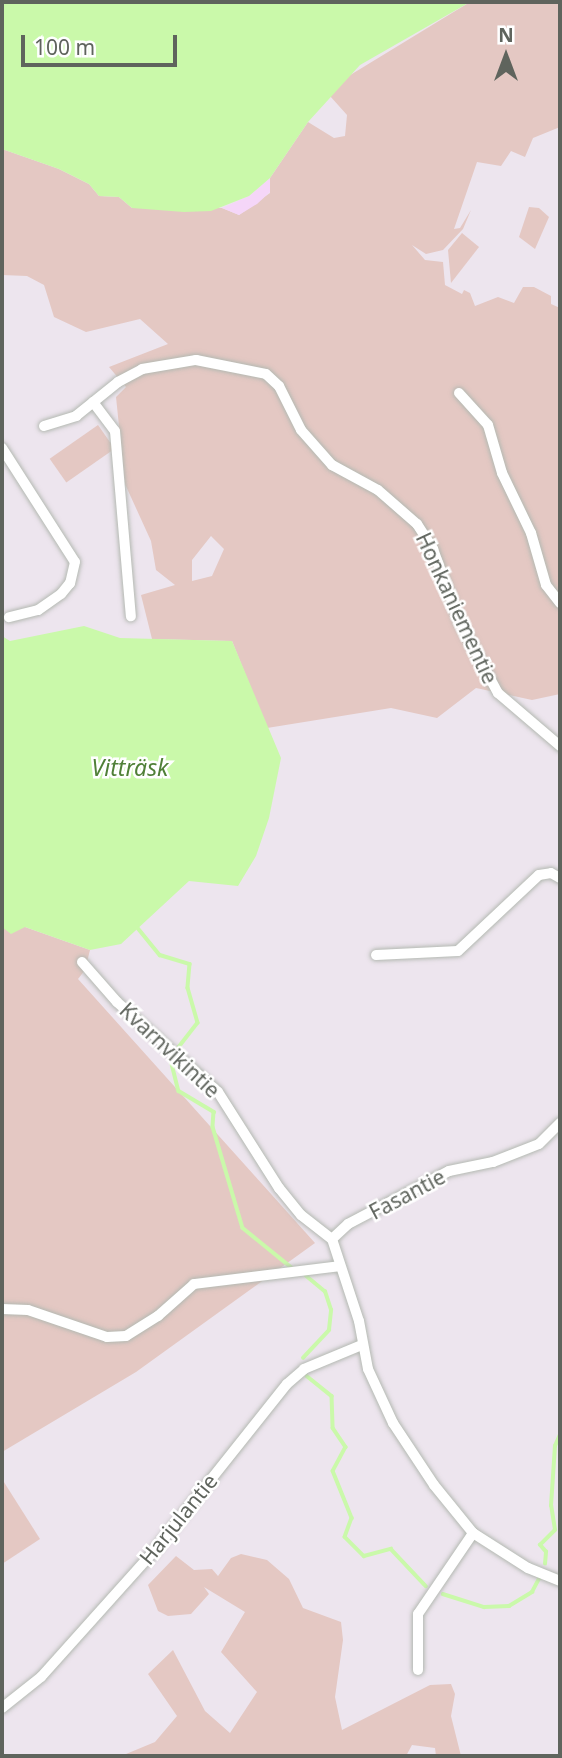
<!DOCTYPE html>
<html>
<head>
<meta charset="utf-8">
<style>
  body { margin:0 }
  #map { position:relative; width:562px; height:1758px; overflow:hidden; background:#ede5ee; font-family:"Noto Sans",sans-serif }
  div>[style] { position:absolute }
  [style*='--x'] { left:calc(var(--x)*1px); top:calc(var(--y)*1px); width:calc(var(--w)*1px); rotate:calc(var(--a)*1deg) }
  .green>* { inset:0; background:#e4c8c3; transform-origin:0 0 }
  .sand>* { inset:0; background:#f5d6f8 }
  .water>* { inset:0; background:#caf9aa }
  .stream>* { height:3.5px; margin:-1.75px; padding:0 1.75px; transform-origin:1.75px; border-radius:1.75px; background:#caf9aa }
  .roads { filter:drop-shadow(0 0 2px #b4b9b2) drop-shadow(0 0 2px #b4b9b2) }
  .minor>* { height:10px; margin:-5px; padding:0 5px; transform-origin:5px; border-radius:5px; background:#fff }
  span { translate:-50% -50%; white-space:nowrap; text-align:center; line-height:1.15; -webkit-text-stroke:5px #fff; paint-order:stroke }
  .street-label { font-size:21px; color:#5f645d }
  .water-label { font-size:23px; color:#508038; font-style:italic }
  .frame { position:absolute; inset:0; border:4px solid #5f645d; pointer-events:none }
  .north { position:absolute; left:471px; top:21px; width:70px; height:70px; -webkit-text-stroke:5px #fff; paint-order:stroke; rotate:0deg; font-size:19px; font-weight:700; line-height:28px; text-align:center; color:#5f645d }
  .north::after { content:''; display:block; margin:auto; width:24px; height:32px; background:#5f645d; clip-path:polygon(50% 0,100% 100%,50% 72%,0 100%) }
  .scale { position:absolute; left:21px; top:35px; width:156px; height:32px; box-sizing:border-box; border:4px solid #5f645d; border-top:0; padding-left:9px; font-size:21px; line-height:24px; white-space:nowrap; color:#5f645d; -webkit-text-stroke:5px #fff; paint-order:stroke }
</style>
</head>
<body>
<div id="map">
  <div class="green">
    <i style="clip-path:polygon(evenodd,470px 2px,560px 2px,560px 127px,533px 138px,525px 157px,511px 151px,501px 166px,477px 162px,454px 229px,460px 228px,471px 210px,463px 229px,443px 250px,426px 254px,412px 245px,425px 260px,443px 262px,445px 285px,462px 294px,464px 290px,470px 293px,475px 306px,498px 297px,514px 303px,523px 287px,534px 287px,551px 296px,551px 304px,560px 308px,560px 694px,532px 700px,476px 688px,437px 718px,391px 708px,267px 728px,232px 641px,152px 639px,141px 595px,175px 585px,156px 570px,151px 541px,125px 484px,116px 397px,126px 387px,109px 367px,168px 344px,140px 319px,86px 332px,54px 317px,44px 285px,27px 276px,2px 275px,2px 149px,59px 169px,89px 184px,99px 196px,119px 197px,132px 208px,222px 208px,239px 215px,270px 193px,270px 178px,308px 122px,334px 138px,345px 136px,347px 115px,330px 96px,347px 77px,470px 2px,211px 536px,224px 549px,212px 576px,192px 581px,192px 560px,211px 536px)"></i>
    <i style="clip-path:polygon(529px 207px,539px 208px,549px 217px,535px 249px,519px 237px)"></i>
    <i style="clip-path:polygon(462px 233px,479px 247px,451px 283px,448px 250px)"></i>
    <i style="left:98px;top:425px;width:29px;height:59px;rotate:55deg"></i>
    <i style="clip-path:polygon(2px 927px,25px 927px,90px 950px,85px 970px,78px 979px,315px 1243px,136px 1372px,2px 1452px)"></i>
    <i style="clip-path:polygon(2px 1479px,40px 1539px,2px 1564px)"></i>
    <i style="clip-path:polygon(241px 1554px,267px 1560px,289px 1579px,303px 1608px,341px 1622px,343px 1640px,335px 1697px,342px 1730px,430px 1685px,451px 1684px,455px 1694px,451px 1716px,461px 1756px,436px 1756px,435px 1748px,412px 1745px,406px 1756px,126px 1754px,155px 1742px,177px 1716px,148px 1674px,173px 1650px,205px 1711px,230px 1733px,257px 1692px,221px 1652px,245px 1612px,204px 1587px,209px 1594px,191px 1614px,168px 1616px,158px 1611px,148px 1585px,176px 1556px,194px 1570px,212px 1569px,218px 1576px,231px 1558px)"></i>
  </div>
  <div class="sand">
    <i style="clip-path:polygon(270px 178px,270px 192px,257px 204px,239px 215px,222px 208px,249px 196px)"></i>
  </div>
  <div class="water">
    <i style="clip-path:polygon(2px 2px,470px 2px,360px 65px,308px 122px,270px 178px,249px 196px,211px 211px,184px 212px,132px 208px,119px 197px,99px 196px,89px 184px,59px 169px,2px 149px)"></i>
    <i style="clip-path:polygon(84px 626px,120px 638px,232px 641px,281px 758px,269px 818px,256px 856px,238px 886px,189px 881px,121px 944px,90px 950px,25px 927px,11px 934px,2px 927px,2px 636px,10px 641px)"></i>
  </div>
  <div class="stream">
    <i style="--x:138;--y:928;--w:35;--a:51"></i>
    <i style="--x:160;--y:955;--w:31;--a:17"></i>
    <i style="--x:190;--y:964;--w:24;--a:95"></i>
    <i style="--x:188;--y:988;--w:36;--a:74"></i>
    <i style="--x:198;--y:1023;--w:31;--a:128"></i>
    <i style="--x:171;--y:1060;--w:32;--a:76"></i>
    <i style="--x:179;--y:1091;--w:41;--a:31"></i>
    <i style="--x:214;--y:1112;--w:15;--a:94"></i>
    <i style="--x:213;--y:1127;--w:105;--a:73.5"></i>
    <i style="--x:243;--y:1228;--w:62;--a:39.1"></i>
    <i style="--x:303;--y:1358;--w:38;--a:-47"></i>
    <i style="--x:329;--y:1330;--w:20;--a:-84"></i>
    <i style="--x:331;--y:1310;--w:19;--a:-108"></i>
    <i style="--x:325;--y:1292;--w:25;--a:-140"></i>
    <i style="--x:307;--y:1376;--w:32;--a:39"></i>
    <i style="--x:332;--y:1396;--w:32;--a:88"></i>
    <i style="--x:333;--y:1428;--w:23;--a:56"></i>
    <i style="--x:346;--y:1447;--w:27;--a:118"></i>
    <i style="--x:333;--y:1471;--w:51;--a:68"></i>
    <i style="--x:352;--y:1518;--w:20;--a:110"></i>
    <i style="--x:345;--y:1537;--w:27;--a:45"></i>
    <i style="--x:364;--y:1556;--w:28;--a:-15"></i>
    <i style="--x:391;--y:1549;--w:51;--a:46.6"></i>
    <i style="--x:545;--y:1564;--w:12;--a:-85"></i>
    <i style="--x:546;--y:1552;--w:9;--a:-131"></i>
    <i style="--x:540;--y:1545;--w:21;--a:-45"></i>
    <i style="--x:555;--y:1530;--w:24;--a:-99"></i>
    <i style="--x:551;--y:1506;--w:60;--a:-86.2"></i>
    <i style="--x:555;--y:1446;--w:12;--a:-66"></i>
    <i style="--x:443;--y:1594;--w:43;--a:17.6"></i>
    <i style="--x:484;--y:1607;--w:25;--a:-2"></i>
    <i style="--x:509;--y:1606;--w:27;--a:-31"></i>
    <i style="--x:532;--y:1592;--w:15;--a:-62"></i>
  </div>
  <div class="roads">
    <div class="minor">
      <i style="--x:459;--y:393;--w:43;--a:47.8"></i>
      <i style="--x:488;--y:425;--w:50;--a:73.7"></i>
      <i style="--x:502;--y:473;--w:67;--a:64.2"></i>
      <i style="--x:531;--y:533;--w:54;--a:73.9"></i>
      <i style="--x:546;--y:585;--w:23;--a:52"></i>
      <i style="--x:93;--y:402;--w:36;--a:53"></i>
      <i style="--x:115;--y:431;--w:186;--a:85.1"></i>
      <i style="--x:44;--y:426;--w:34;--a:-17"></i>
      <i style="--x:76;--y:416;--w:54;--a:-39"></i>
      <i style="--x:118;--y:382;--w:27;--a:-28"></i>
      <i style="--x:142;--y:369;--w:55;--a:-9.5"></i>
      <i style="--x:196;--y:360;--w:71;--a:11.3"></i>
      <i style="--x:266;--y:374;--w:18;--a:43"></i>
      <i style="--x:279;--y:386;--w:49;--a:63.4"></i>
      <i style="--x:301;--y:430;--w:47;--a:48.5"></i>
      <i style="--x:332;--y:465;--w:52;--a:28.5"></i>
      <i style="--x:378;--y:490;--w:52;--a:41.1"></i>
      <i style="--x:417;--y:524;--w:30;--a:57"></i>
      <i style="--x:433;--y:549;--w:77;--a:70.1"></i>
      <i style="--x:459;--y:621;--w:82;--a:61.6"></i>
      <i style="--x:498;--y:693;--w:82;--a:40.5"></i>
      <i style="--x:2;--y:448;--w:135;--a:57.4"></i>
      <i style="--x:75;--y:562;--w:22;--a:103"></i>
      <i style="--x:70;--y:583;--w:14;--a:129"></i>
      <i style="--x:61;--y:594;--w:28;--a:145"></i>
      <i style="--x:38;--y:610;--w:30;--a:166"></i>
      <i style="--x:376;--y:955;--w:82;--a:-2.8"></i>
      <i style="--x:458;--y:951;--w:111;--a:-43.2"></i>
      <i style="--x:539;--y:875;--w:12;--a:-9"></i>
      <i style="--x:551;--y:873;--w:10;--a:29"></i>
      <i style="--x:82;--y:962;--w:53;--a:48.8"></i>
      <i style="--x:117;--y:1002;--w:135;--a:41.7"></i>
      <i style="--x:218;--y:1092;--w:114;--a:57.6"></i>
      <i style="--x:279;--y:1188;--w:35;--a:51"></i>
      <i style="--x:301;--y:1215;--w:39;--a:38"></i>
      <i style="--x:332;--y:1239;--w:86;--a:71.8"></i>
      <i style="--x:359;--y:1321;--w:49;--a:79.4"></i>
      <i style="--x:368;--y:1369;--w:60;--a:65.2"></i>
      <i style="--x:393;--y:1423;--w:74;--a:56.5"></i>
      <i style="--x:434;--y:1485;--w:62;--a:50.9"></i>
      <i style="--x:473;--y:1533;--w:65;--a:32.5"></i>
      <i style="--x:528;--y:1568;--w:35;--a:22"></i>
      <i style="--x:332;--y:1239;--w:22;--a:-43"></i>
      <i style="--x:348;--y:1224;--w:114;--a:-27.7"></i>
      <i style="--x:449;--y:1171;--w:45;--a:-11.6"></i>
      <i style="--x:493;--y:1162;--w:49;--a:-21.4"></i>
      <i style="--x:539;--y:1144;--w:30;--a:-45"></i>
      <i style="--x:2;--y:1309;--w:26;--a:2"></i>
      <i style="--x:28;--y:1310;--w:83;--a:18.9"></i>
      <i style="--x:107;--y:1337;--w:19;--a:-3"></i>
      <i style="--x:126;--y:1336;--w:38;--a:-32"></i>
      <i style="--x:158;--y:1316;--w:48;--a:-41.6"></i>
      <i style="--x:194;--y:1284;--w:147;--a:-7"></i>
      <i style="--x:418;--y:1670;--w:56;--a:-90"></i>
      <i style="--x:418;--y:1614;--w:98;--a:-55.8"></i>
      <i style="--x:2;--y:1708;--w:50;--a:-38.5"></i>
      <i style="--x:41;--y:1677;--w:169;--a:-48.1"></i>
      <i style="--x:154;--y:1551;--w:213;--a:-51.5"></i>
      <i style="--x:287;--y:1384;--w:23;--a:-41"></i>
      <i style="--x:304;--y:1369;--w:63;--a:-22.5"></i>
    </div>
  </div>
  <div class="street-label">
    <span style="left:457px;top:608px;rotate:65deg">Honkaniementie</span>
    <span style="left:170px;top:1050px;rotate:43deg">Kvarnvikintie</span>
    <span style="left:407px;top:1194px;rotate:-28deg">Fasantie</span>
    <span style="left:178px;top:1519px;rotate:-51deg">Harjulantie</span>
  </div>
  <div class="water-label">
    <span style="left:130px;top:767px">Vitträsk</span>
  </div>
  <div class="frame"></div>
  <div class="north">N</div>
  <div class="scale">100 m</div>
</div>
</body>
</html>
